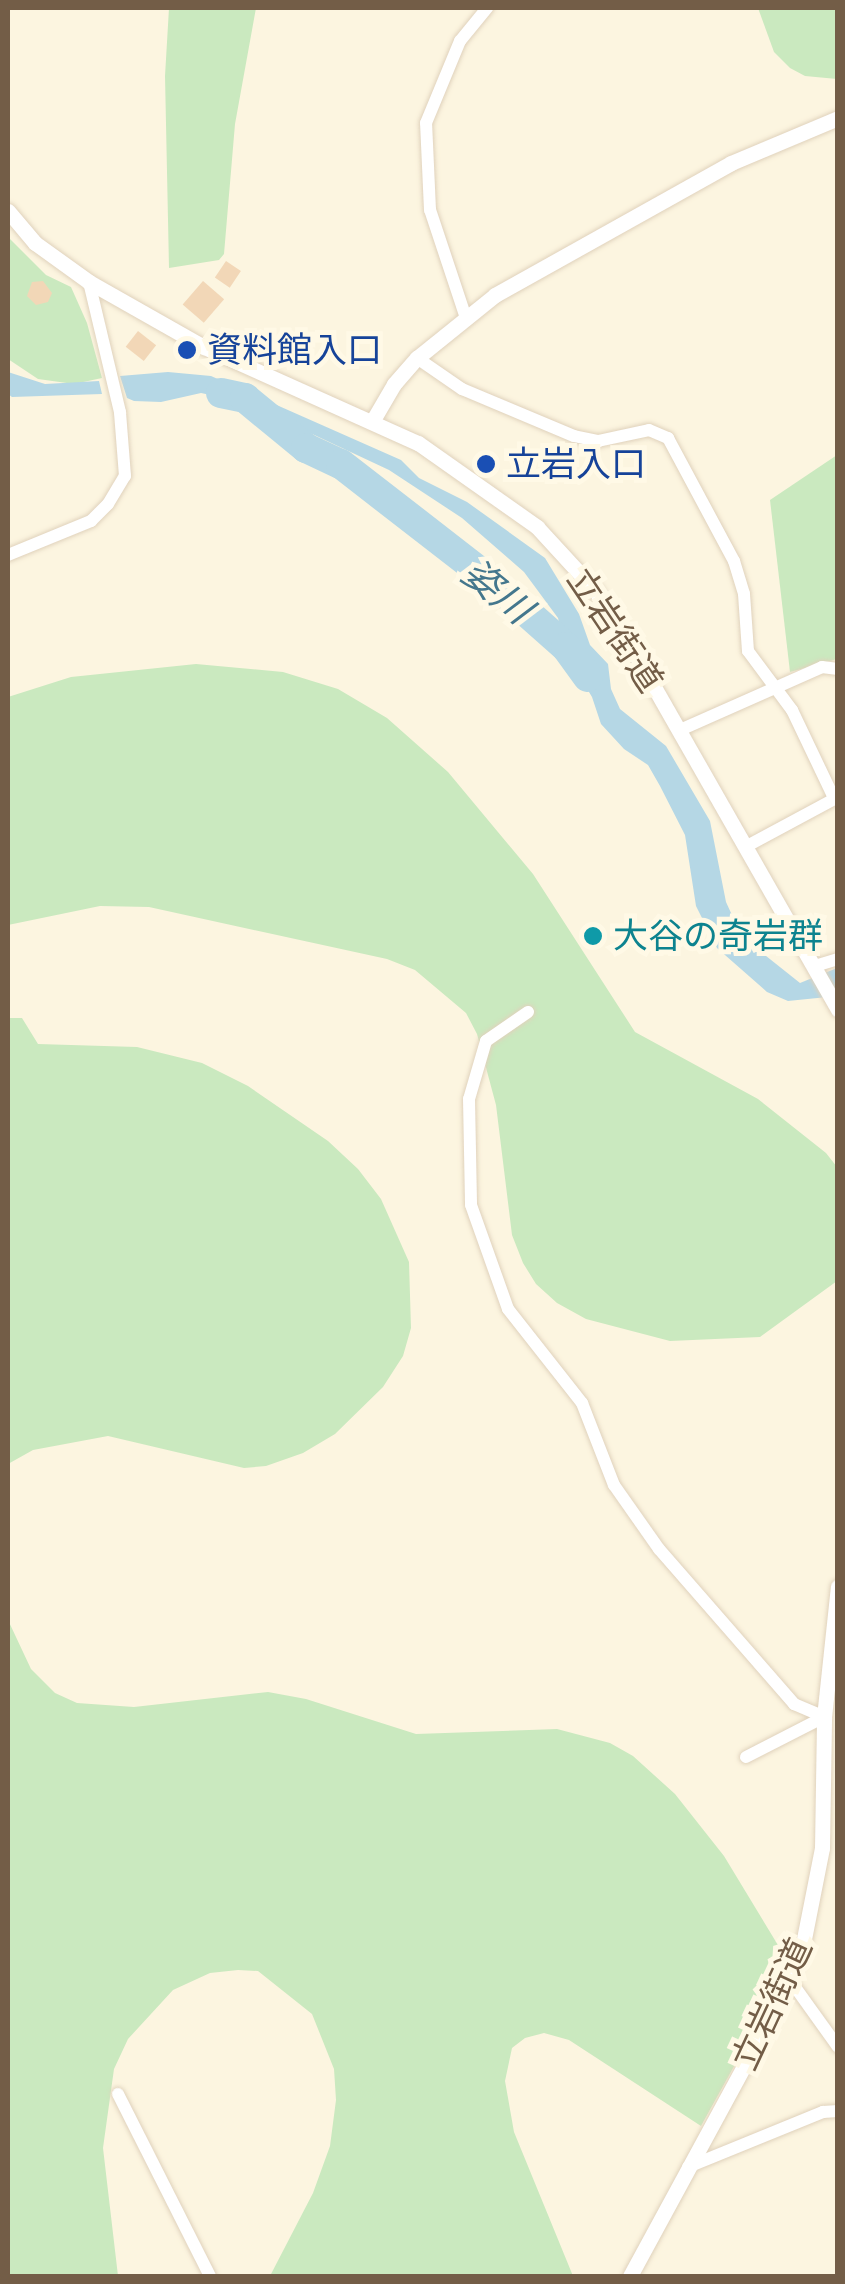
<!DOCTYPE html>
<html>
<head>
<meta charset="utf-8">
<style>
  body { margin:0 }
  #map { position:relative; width:845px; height:2284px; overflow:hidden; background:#fcf5e0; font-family:Raleway,"Noto Sans JP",sans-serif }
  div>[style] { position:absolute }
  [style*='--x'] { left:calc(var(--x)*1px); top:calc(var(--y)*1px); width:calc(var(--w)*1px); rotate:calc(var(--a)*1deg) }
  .green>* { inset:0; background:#cae9bf }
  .water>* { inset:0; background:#b5d7e5 }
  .river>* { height:30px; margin:-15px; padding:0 15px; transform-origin:15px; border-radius:15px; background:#b5d7e5 }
  .building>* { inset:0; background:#f2d7b7; transform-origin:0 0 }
  .roads { filter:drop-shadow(0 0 2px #e0d2bc) drop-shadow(0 0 2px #e0d2bc) }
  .minor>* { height:12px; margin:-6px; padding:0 6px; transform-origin:6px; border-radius:6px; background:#fff }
  .tertiary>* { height:15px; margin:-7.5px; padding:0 7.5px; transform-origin:7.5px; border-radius:7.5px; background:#fff }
  .dots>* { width:28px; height:28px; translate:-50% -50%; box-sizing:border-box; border:5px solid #fff9e6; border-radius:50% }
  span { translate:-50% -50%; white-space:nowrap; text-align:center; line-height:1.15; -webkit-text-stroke:10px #fff9e6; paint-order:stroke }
  .transit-label { font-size:35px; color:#164399 }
  .left { translate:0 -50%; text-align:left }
  .street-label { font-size:35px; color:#735d47 }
  .culture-label { font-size:35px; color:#0d838f }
  .water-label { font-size:38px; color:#44778d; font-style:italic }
  .frame { position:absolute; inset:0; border:10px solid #735d47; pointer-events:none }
</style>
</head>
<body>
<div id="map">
  <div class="green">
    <i style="clip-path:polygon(169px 8px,256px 8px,235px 124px,224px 254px,219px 260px,169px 268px,165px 76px)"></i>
    <i style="clip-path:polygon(758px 8px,837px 8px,837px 79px,805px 76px,790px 68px,774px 52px)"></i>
    <i style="clip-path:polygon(8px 237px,46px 275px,71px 287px,87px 323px,102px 378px,74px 384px,38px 379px,8px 359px)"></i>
    <i style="clip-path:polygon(837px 455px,837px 659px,790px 672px,770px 500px)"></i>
    <i style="clip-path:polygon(196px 664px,283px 672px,338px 689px,387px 718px,448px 772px,533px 874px,635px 1032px,758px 1099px,826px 1153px,837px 1167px,837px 1281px,760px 1337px,670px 1341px,586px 1319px,557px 1303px,536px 1284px,523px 1263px,512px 1235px,496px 1105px,477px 1034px,466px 1013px,415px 970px,387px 959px,149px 907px,100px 906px,8px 925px,8px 697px,71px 677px)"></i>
    <i style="clip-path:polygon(8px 1018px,22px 1018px,38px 1044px,137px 1047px,202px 1063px,248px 1086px,328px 1141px,358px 1169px,381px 1199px,409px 1262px,411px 1328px,403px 1356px,383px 1387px,335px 1434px,303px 1453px,266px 1466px,244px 1468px,108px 1436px,33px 1450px,8px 1464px)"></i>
    <i style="clip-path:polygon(8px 1620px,31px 1669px,55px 1693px,77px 1703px,134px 1707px,268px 1692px,306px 1699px,416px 1734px,557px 1729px,610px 1743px,633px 1756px,675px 1794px,724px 1856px,790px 1965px,701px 2126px,569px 2040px,544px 2033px,525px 2038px,512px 2048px,505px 2081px,514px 2132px,573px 2276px,270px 2276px,313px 2193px,330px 2146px,336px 2100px,334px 2069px,312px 2014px,258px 1971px,238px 1970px,210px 1973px,173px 1990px,128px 2039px,114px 2069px,103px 2148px,118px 2276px,8px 2276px)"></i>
  </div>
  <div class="water">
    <i style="clip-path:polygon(8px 372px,45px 384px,99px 381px,102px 394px,12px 397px,8px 394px)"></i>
    <i style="clip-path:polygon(168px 372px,211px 376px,401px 460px,419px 478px,467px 502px,545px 558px,579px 614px,590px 645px,608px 664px,611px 689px,620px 709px,666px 746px,710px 821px,726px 902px,742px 937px,800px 983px,837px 968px,837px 996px,788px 1001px,767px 992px,717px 948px,696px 906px,685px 835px,660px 786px,648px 765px,624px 749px,601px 724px,592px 697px,568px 657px,558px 618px,524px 572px,462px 518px,389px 470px,244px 402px,201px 393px,161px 402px,134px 401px,127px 398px,120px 376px)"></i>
  </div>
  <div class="river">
    <i style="--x:221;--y:393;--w:25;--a:12"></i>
    <i style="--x:245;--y:398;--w:79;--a:39.3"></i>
    <i style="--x:306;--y:448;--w:38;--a:25"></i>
    <i style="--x:341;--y:464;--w:186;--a:37.8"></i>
    <i style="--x:488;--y:578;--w:104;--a:41.5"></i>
    <i style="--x:566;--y:647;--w:37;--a:54"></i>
  </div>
  <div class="building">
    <i style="left:226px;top:261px;width:18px;height:20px;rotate:34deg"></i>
    <i style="clip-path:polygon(43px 281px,52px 293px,48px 302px,36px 305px,27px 296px,32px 282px)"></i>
    <i style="left:203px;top:281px;width:28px;height:31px;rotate:41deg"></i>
    <i style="left:138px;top:331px;width:23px;height:20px;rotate:38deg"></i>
  </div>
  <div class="roads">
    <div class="minor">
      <i style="--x:465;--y:315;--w:111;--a:-108.4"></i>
      <i style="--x:430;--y:210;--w:87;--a:-92.6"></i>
      <i style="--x:426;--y:123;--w:89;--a:-67.5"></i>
      <i style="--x:460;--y:41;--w:43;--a:-50.7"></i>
      <i style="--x:417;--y:358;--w:55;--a:34.6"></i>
      <i style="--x:462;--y:389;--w:121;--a:22.8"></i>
      <i style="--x:574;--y:436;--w:25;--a:12"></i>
      <i style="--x:598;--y:441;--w:52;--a:-12.2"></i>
      <i style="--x:649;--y:430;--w:21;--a:23"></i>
      <i style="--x:668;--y:438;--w:140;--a:61.8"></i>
      <i style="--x:734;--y:561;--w:34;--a:73"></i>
      <i style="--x:744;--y:594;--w:57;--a:86"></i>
      <i style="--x:748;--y:651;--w:74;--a:53.3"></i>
      <i style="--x:792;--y:710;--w:95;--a:64.5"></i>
      <i style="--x:8;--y:555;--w:90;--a:-22.3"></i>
      <i style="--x:91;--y:521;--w:24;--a:-45"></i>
      <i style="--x:108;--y:504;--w:33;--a:-59"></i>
      <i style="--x:125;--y:476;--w:64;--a:-94.5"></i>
      <i style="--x:120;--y:412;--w:134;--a:-103.4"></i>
      <i style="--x:680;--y:730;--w:155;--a:-23.9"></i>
      <i style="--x:822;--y:667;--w:16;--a:7"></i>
      <i style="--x:747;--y:846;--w:103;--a:-28.3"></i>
      <i style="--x:815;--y:966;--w:24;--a:-17"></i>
      <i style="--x:528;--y:1012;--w:51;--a:145.4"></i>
      <i style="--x:486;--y:1041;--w:60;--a:106.3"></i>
      <i style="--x:469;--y:1099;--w:106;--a:88.9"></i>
      <i style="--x:471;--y:1205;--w:110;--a:70.4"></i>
      <i style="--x:508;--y:1309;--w:120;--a:51.8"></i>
      <i style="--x:582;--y:1403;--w:88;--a:68.7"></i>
      <i style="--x:614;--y:1485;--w:78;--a:54.9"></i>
      <i style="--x:659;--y:1549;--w:206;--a:48.9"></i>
      <i style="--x:794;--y:1704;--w:33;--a:23"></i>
      <i style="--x:746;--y:1757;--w:88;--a:-27.1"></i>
      <i style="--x:790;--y:1980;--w:82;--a:54.4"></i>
      <i style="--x:118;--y:2094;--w:204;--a:63.2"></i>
      <i style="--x:688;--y:2167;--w:146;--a:-22.2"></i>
      <i style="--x:823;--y:2112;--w:15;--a:-4"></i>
    </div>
    <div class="tertiary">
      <i style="--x:8;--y:211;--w:42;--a:49.8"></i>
      <i style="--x:35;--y:243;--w:67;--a:35.8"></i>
      <i style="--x:89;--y:282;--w:132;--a:29.5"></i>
      <i style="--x:204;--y:347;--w:235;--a:24.2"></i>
      <i style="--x:418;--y:443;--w:146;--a:35.2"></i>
      <i style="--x:537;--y:527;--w:86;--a:47.4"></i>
      <i style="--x:595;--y:590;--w:47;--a:56.3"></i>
      <i style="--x:621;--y:629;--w:438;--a:60.3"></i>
      <i style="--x:373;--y:420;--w:42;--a:-59.7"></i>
      <i style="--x:394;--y:384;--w:35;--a:-49"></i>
      <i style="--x:417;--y:358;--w:100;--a:-38.9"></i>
      <i style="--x:495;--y:295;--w:270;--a:-29.2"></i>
      <i style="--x:731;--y:163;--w:116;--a:-22.8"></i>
      <i style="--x:630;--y:2276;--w:262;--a:-61.5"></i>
      <i style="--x:755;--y:2046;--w:108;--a:-64.1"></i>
      <i style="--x:802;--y:1949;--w:103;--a:-78.8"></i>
      <i style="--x:822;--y:1848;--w:131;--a:-89.1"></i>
      <i style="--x:824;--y:1717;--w:131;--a:-83.9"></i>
    </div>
  </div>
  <div class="dots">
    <i style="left:187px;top:350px;background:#1a4fb4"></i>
    <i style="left:486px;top:464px;background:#1a4fb4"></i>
    <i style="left:593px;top:936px;background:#0f9aa8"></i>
  </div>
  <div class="transit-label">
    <span class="left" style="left:207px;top:350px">資料館入口</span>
    <span class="left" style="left:506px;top:464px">立岩入口</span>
  </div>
  <div class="street-label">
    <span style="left:615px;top:630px;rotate:56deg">立岩街道</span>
    <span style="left:772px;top:2004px;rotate:-65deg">立岩街道</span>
  </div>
  <div class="culture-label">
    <span class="left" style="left:613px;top:936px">大谷の奇岩群</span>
  </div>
  <div class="water-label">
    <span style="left:497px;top:591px;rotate:39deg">姿川</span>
  </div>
  <div class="frame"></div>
</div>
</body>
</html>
